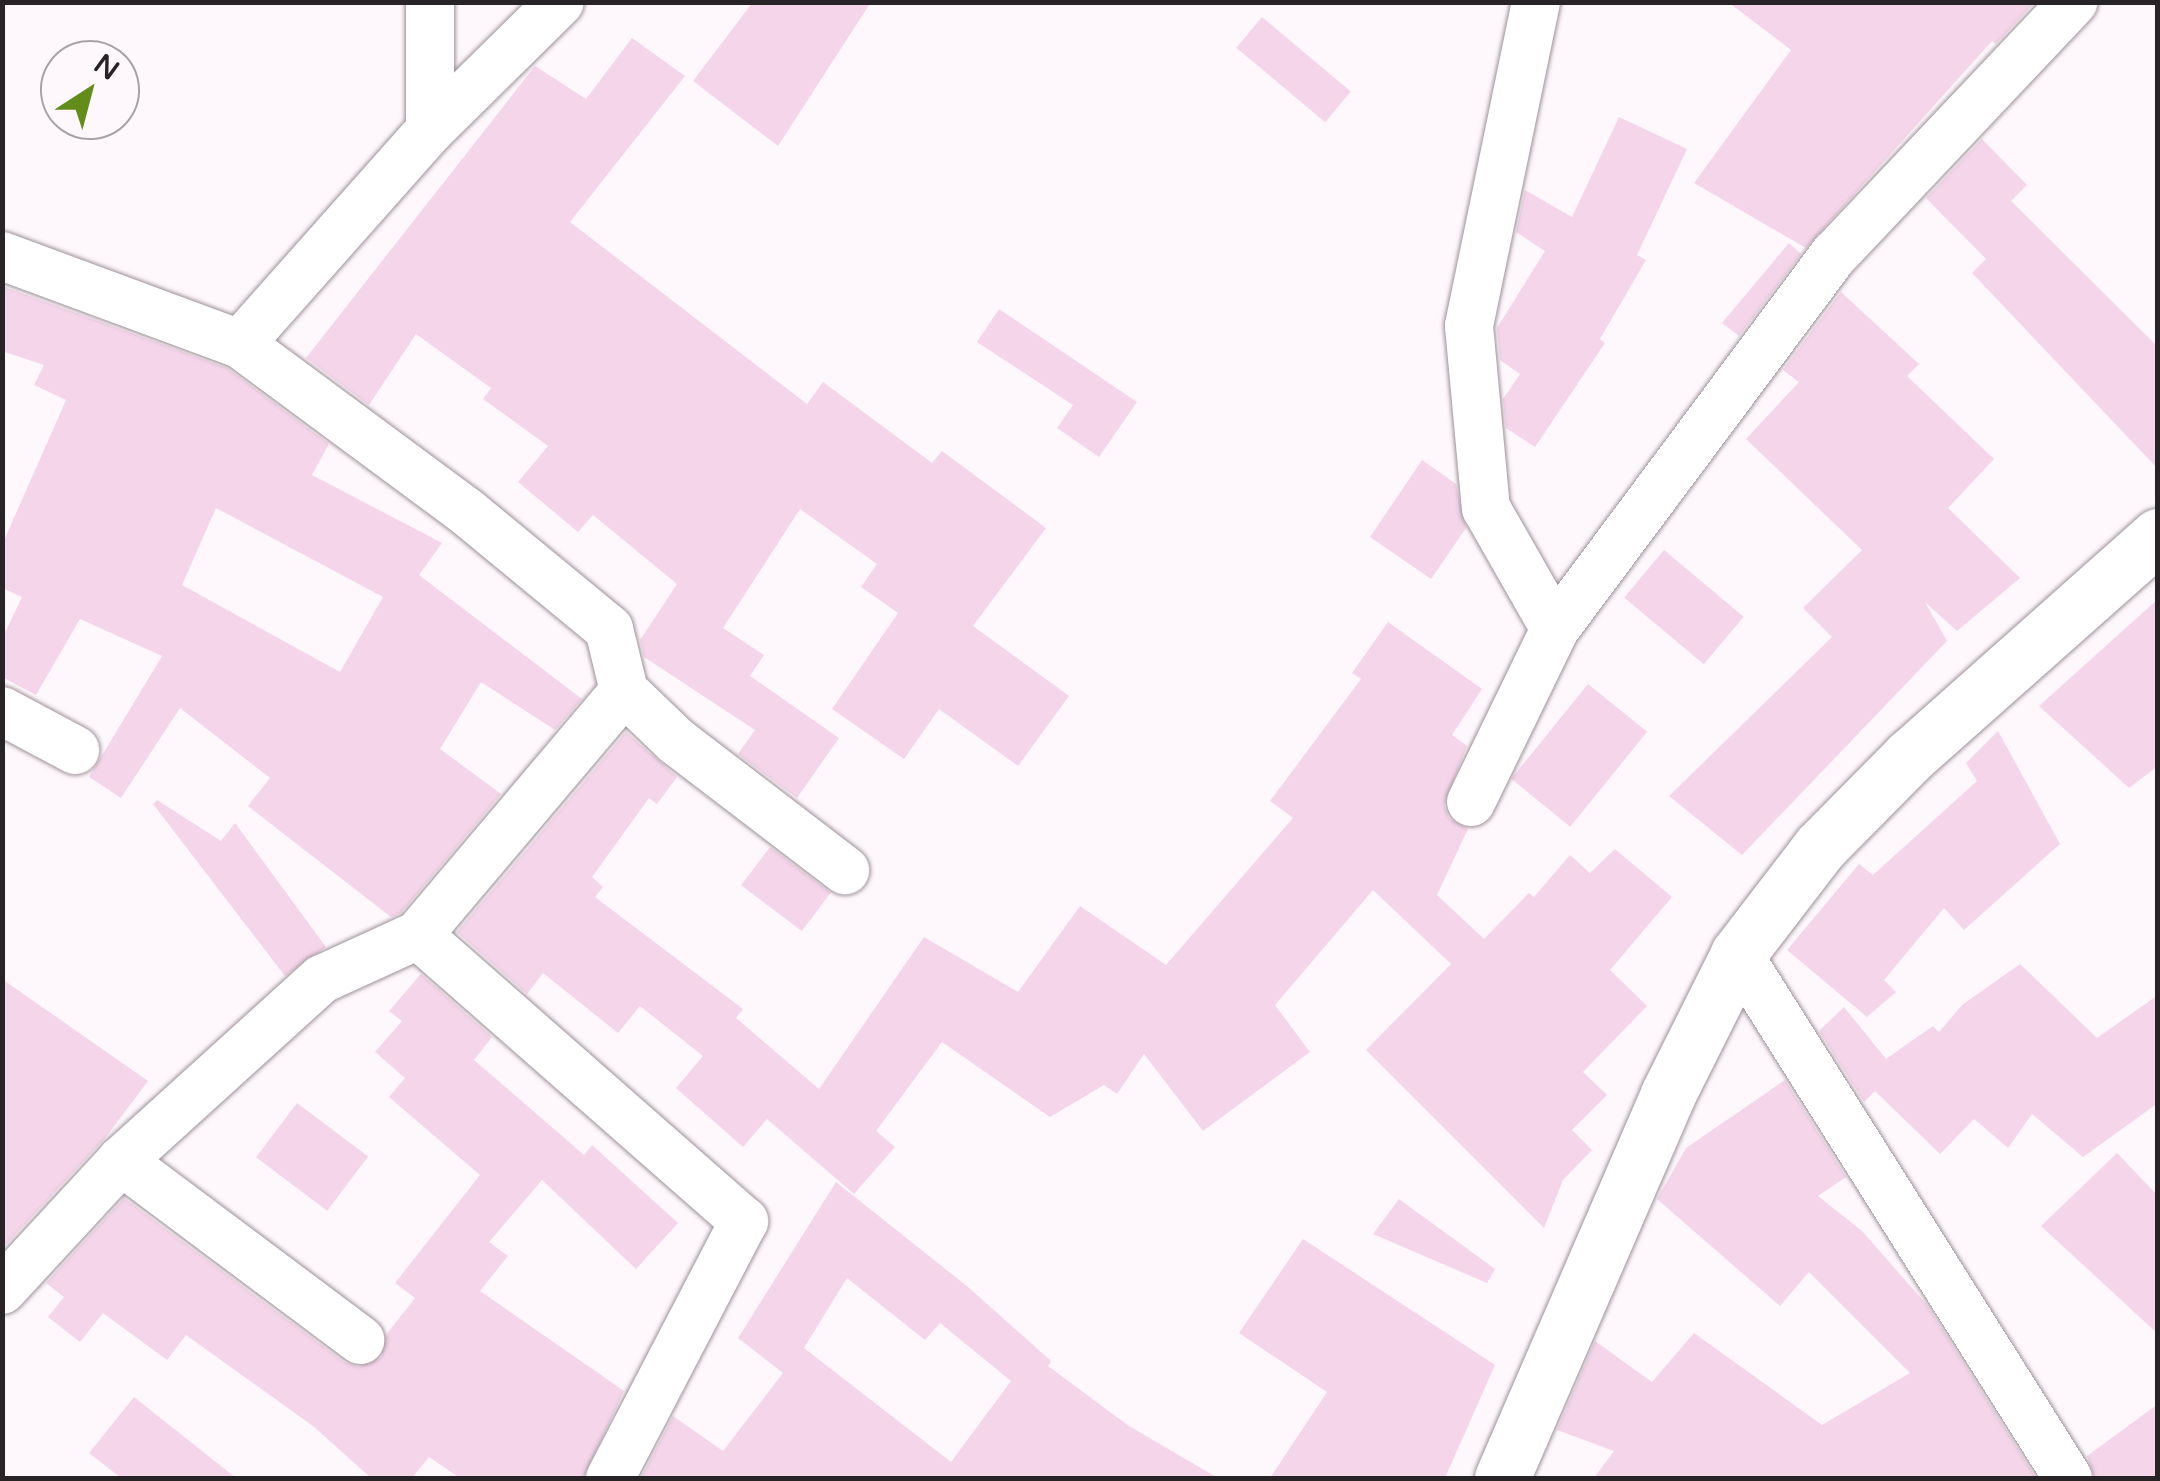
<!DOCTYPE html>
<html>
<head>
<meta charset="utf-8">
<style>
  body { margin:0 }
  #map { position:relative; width:2160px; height:1481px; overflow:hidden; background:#fef8fc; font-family:"Varela Round",sans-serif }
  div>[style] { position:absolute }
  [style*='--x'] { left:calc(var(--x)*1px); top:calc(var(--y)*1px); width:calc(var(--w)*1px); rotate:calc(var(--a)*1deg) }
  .building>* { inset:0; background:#f5d5ea; transform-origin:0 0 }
  .roads { filter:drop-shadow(0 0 2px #9d9199) drop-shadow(0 0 2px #9d9199) }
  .minor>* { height:48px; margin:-24px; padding:0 24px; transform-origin:24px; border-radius:24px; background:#fff }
  .major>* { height:55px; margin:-27.5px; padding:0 27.5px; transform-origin:27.5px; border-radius:27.5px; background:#fff }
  span { translate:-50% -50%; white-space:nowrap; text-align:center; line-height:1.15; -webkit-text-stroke:8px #fef8fc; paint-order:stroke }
  .frame { position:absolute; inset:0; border:5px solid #282326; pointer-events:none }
  .north { position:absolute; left:40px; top:40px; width:100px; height:100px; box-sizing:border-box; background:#fef8fc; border:2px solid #a8a3a6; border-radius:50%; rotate:36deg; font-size:28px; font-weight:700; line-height:40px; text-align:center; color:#282326 }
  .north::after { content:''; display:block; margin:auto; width:35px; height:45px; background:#638d1b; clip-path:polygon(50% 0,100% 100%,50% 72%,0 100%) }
</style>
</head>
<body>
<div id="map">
  <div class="building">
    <i style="clip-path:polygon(753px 2px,871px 2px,778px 146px,693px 81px)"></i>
    <i style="clip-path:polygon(1728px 2px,2035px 2px,1996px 44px,1992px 41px,1806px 248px,1694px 183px,1791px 50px)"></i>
    <i style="left:1262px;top:17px;width:116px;height:40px;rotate:40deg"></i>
    <i style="clip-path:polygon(632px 38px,685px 76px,570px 222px,807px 404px,823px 382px,932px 463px,942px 451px,1046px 528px,973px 626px,1069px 696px,1018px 766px,939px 709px,904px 759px,832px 709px,898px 613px,861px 587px,877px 564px,800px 509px,723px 628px,764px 655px,750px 676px,839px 738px,797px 798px,738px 754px,755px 730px,644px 657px,640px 640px,677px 584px,593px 515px,578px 532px,518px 482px,548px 446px,483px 399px,491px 388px,416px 334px,369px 405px,306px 358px,535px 66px,586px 99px)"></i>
    <i style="clip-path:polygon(1619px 117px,1687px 149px,1637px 255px,1646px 260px,1600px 339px,1605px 343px,1535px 447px,1506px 428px,1503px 399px,1520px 374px,1500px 360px,1497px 328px,1545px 251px,1516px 232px,1525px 190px,1572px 217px)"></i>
    <i style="clip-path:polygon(1982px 139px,2027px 185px,2011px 201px,2158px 347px,2158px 469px,1972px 273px,1986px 259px,1926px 198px)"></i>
    <i style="clip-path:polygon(1789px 243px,1801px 254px,1739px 336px,1722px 323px)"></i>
    <i style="clip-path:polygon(evenodd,2px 286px,227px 368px,329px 444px,312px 475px,442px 543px,419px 575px,582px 699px,555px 730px,481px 682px,440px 749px,501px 794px,401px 913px,391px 917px,248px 806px,270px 778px,180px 708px,121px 798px,89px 777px,162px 656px,80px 619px,36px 695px,2px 677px,2px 639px,22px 597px,2px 588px,2px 545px,66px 400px,34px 385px,44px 365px,2px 351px,2px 286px,216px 508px,383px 597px,340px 672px,182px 585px,216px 508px)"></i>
    <i style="clip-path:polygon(1841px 292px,1919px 364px,1907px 376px,1994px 459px,1948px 508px,2020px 578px,1957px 631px,1925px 602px,1947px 641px,1742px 855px,1669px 796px,1832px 637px,1803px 608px,1862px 550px,1746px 439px,1799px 382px,1783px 370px)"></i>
    <i style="clip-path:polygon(999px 309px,1137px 402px,1099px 457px,1057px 428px,1073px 405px,977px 342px)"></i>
    <i style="clip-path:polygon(1422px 460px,1456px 484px,1466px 528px,1431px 579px,1370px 537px)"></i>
    <i style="left:1664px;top:550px;width:104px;height:62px;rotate:40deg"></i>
    <i style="clip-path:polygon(2158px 599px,2158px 766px,2129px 788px,2039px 706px)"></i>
    <i style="clip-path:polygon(1388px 622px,1482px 689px,1452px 735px,1467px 746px,1444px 805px,1449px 818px,1468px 829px,1437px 895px,1484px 939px,1529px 893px,1534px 897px,1570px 855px,1590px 873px,1615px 849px,1672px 897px,1610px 970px,1647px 1006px,1583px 1072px,1607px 1095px,1572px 1130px,1592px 1150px,1563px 1180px,1544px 1228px,1366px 1050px,1451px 964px,1373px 890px,1275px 1005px,1310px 1052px,1203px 1131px,1144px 1054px,1117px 1094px,1104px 1085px,1050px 1117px,942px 1042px,876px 1131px,895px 1147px,854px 1194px,767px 1119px,743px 1147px,676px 1088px,703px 1056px,640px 1006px,618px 1033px,543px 973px,527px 994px,457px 932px,626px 732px,677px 777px,657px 804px,649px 798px,592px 877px,603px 887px,595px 897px,743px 1009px,736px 1018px,819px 1089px,924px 937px,1018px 992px,1080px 906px,1166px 965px,1293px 818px,1270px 801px,1361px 679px,1352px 673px)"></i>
    <i style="left:1588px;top:684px;width:76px;height:122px;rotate:39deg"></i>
    <i style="clip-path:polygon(1998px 731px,2060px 844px,1964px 930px,1944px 908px,1884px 980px,1896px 992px,1867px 1017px,1787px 950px,1859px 864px,1873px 875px,1977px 781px,1966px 763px)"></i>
    <i style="clip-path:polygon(157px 800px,221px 841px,235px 823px,326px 947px,285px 976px,153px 804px)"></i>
    <i style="left:770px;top:847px;width:76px;height:48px;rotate:37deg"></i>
    <i style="clip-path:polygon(2020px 964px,2097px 1038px,2158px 995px,2158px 1103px,2083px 1157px,2032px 1114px,2008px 1148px,1974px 1119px,1940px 1154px,1875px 1091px,1864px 1102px,1819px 1031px,1844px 1007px,1886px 1059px,1933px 1026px,1939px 1032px,1962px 1005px)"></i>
    <i style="clip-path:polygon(421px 974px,492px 1037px,474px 1060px,584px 1155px,592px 1145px,678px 1223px,636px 1269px,542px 1180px,489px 1242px,508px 1256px,480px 1291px,624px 1391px,583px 1478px,460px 1478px,429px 1457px,412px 1478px,371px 1478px,313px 1426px,186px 1335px,167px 1360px,103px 1313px,80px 1342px,48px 1317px,64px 1297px,46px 1283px,124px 1198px,344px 1362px,358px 1367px,381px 1357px,386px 1335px,415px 1298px,395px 1283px,480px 1175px,389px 1097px,405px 1078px,375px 1052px,402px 1021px,389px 1011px)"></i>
    <i style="clip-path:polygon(2px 979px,148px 1081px,106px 1137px,2px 1249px)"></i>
    <i style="clip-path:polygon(1785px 1080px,1846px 1177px,1818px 1196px,1862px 1231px,1927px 1305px,2036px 1478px,1594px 1478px,1614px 1451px,1557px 1430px,1595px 1341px,1652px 1382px,1694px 1333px,1822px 1425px,1910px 1373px,1809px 1272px,1780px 1306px,1657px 1199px,1686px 1148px)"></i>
    <i style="left:297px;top:1103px;width:89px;height:68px;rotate:37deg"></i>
    <i style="clip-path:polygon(2117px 1153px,2158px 1196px,2158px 1334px,2041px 1226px)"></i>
    <i style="clip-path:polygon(evenodd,836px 1182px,968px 1287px,1051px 1361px,1048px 1366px,1129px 1426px,1218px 1478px,641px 1478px,673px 1416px,723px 1451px,783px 1373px,738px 1338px,836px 1182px,847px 1278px,925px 1340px,940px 1323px,1011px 1381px,951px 1462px,804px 1348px,847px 1278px)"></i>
    <i style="clip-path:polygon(1399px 1199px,1495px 1269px,1487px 1283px,1373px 1234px)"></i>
    <i style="clip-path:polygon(1303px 1239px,1495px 1365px,1445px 1478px,1270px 1478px,1327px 1392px,1239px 1333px)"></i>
    <i style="clip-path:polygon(134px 1397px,236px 1478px,121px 1478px,89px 1453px)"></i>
    <i style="clip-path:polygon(2158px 1404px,2158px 1478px,2095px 1478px,2087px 1456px)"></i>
  </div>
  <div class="roads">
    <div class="minor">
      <i style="--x:430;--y:2;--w:128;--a:90"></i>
      <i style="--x:1536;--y:2;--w:331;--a:101.7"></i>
      <i style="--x:1469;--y:326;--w:183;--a:84.7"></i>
      <i style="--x:1486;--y:508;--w:139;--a:60.3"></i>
      <i style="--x:2;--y:256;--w:254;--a:20.3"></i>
      <i style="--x:240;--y:344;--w:282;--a:36.5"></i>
      <i style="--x:467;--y:512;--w:184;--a:39.5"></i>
      <i style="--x:609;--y:629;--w:64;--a:76.4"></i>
      <i style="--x:624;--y:691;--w:72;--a:43.9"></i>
      <i style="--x:676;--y:741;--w:213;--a:37.4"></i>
      <i style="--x:240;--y:344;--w:286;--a:-48.4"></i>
      <i style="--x:430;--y:130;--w:182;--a:-44.6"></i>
      <i style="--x:2;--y:711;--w:83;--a:28.1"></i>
      <i style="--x:1471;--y:802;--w:192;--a:-64.1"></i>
      <i style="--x:1555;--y:629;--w:468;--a:-53.3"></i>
      <i style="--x:1835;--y:254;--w:347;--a:-46.6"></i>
      <i style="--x:418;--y:935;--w:434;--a:41.3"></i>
      <i style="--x:744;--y:1221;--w:290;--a:117.5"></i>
      <i style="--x:1738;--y:954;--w:619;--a:57.8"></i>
      <i style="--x:121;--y:1161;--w:299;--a:36.8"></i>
      <i style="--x:2;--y:1290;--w:176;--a:-47.3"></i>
      <i style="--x:121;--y:1161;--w:271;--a:-42.2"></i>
      <i style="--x:322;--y:979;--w:106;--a:-24.6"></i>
      <i style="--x:418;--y:935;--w:319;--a:-49.8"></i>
    </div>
    <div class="major">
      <i style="--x:1502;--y:1478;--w:418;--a:-66.6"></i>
      <i style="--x:1668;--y:1094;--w:157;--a:-63.4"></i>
      <i style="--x:1738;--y:954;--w:135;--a:-52.5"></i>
      <i style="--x:1820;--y:847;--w:127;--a:-45.3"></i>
      <i style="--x:1909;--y:757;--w:333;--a:-41.6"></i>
    </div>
  </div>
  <div class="frame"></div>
  <div class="north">N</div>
</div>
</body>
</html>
